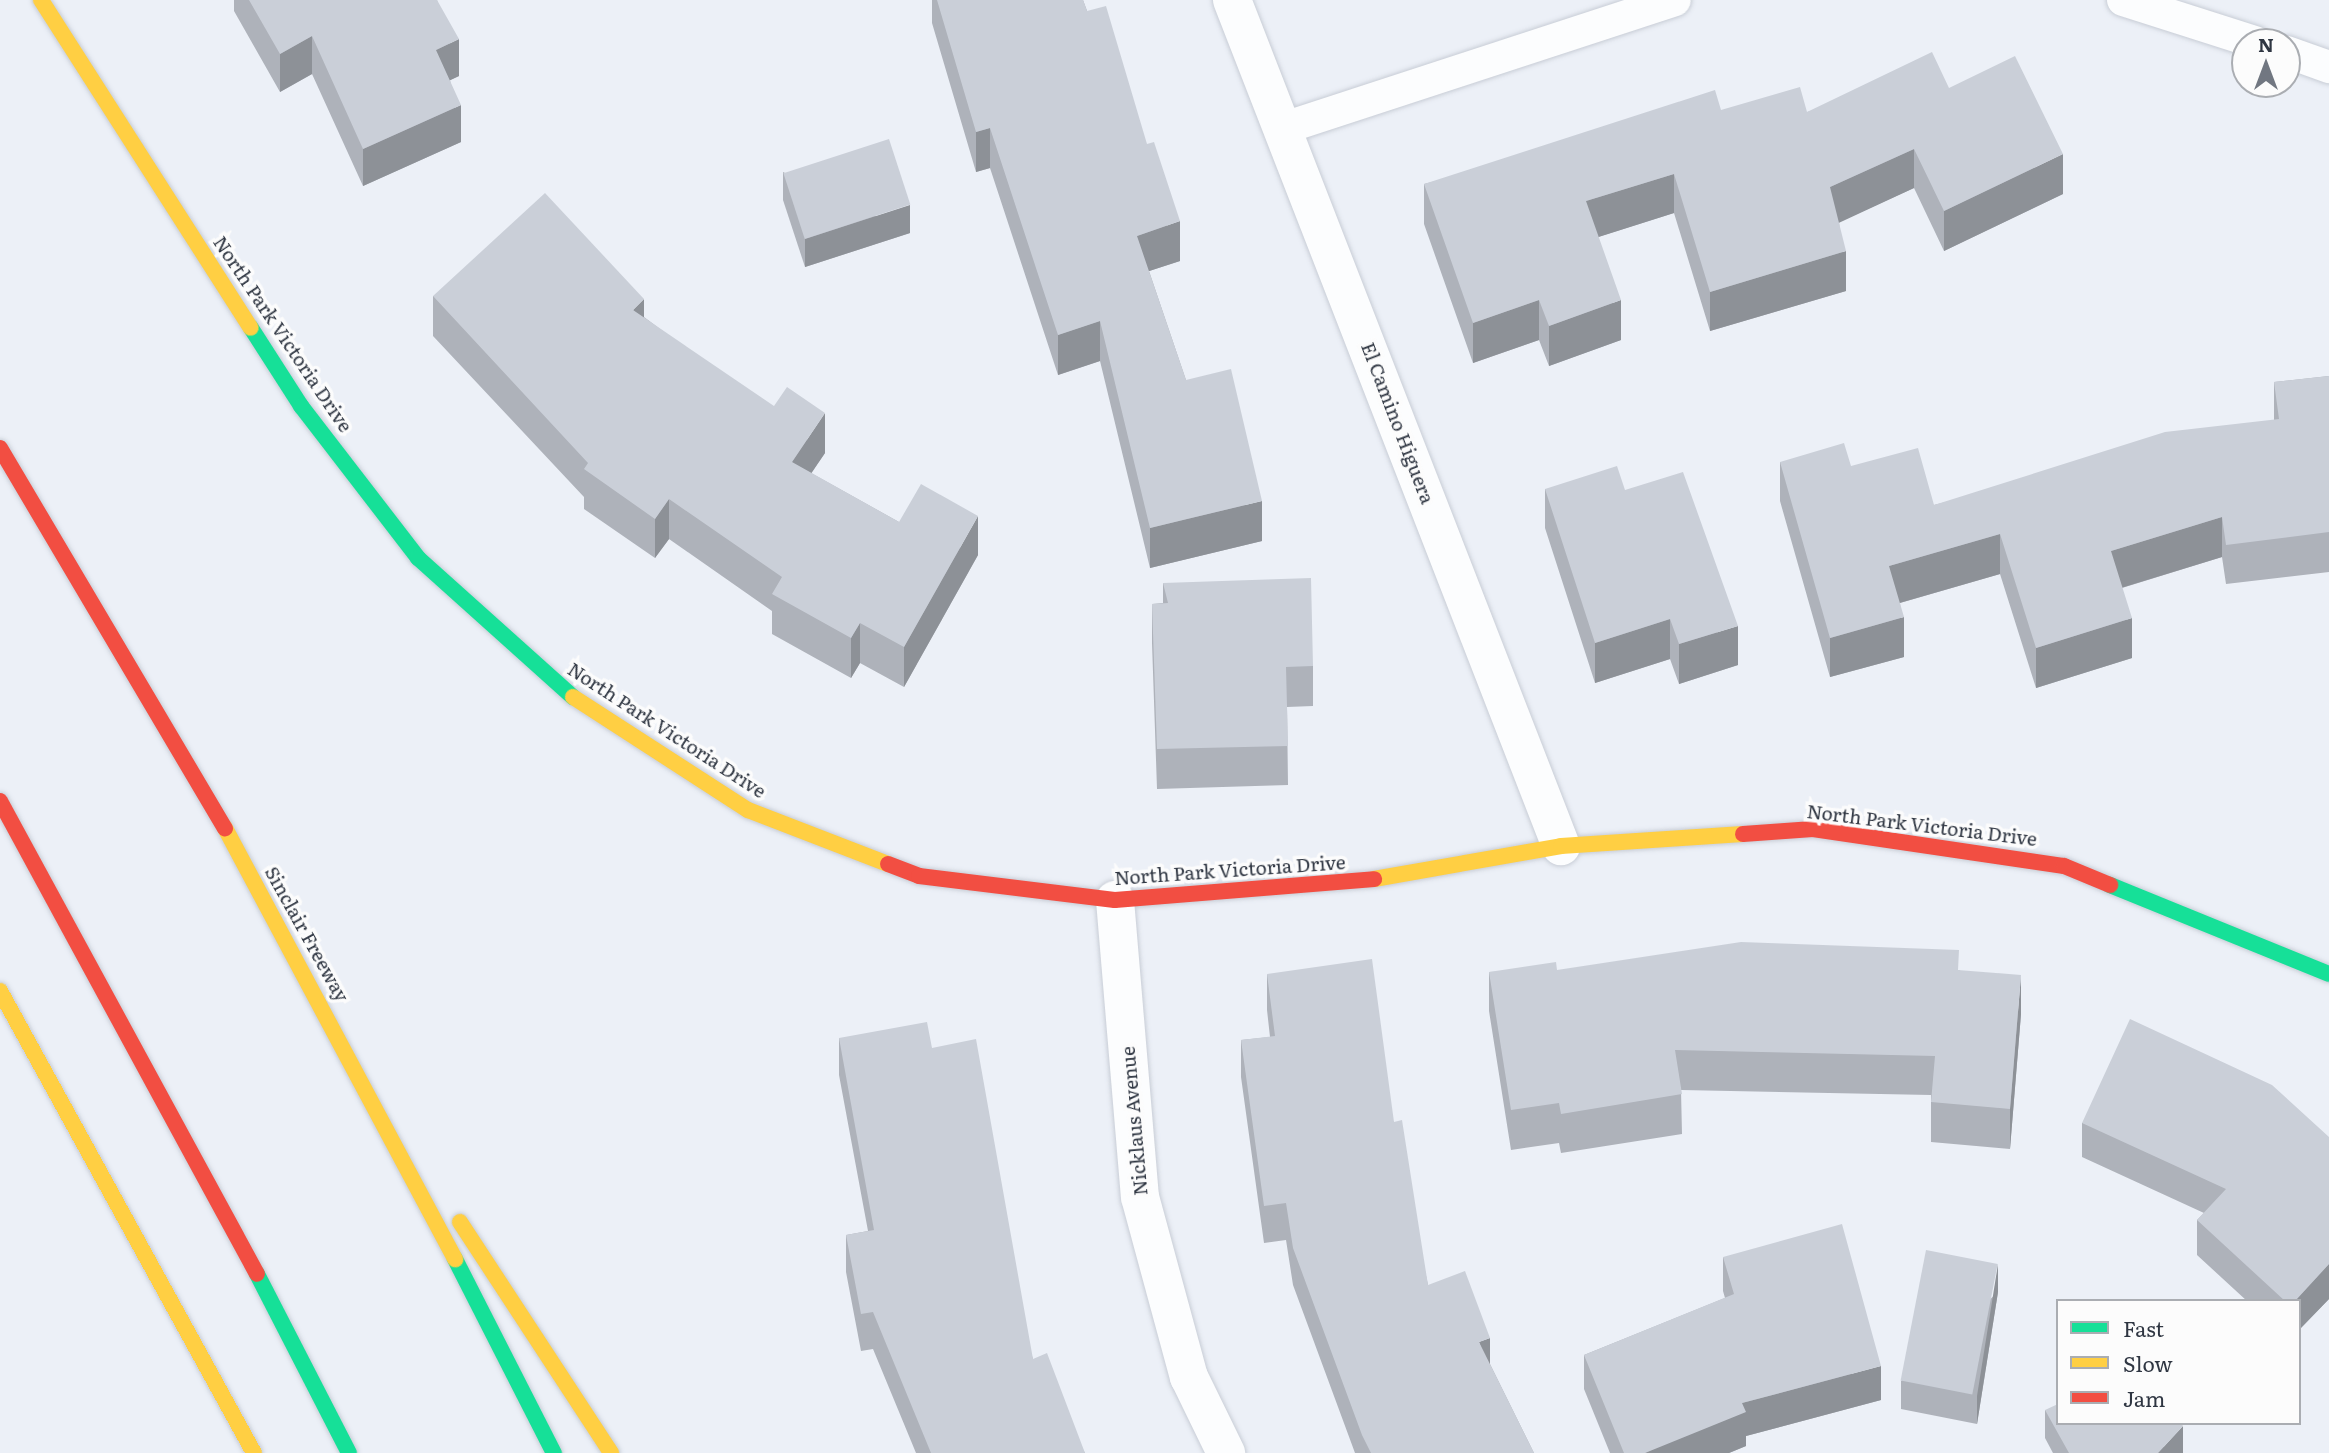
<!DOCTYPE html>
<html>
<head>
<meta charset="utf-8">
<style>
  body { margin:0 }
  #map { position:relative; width:2329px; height:1453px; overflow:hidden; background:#ecf0f7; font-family:Literata,serif }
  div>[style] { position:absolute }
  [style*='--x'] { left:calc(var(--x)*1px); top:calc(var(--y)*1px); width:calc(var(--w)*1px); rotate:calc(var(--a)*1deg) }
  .roads { filter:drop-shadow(0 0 2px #c8cdd6) drop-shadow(0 0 2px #c8cdd6) }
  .lane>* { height:32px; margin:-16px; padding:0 16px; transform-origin:16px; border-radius:16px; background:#fcfdfe }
  .street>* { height:38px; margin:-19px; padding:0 19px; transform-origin:19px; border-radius:19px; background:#fcfdfe }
  .fast>* { height:16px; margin:-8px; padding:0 8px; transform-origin:8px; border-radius:8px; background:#16e098 }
  .slow>* { height:16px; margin:-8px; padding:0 8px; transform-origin:8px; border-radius:8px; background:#ffcf43 }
  .jam>* { height:16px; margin:-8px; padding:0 8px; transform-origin:8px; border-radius:8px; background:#f24e42 }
  .wall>* { inset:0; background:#aeb2ba }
  .shaded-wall>* { inset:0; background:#8d9197 }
  .building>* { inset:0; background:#cacfd8; transform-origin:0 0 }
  span { translate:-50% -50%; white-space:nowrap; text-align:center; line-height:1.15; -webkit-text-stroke:7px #fcfcfc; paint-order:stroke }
  .street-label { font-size:19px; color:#2f3642 }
  .legend { position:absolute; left:2056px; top:1299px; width:245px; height:126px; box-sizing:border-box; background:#fcfcfc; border:2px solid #aaadb2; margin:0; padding:9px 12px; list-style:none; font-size:21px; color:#2f3642 }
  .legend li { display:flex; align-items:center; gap:14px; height:35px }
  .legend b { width:35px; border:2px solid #aaadb2 }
  .north { position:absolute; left:2231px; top:28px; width:70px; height:70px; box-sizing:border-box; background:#fcfcfc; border:2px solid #aaadb2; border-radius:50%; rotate:0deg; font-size:19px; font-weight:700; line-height:28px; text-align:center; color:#2f3642 }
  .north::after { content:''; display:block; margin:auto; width:24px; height:32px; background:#717781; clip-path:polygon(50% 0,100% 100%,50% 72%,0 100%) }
</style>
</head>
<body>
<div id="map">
  <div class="roads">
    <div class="lane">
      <i style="--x:2123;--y:0;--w:139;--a:17.7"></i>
      <i style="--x:2287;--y:52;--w:45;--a:19.7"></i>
      <i style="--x:1284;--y:128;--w:411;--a:-18.1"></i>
    </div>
    <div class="street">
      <i style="--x:1232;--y:0;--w:908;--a:68.75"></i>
      <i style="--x:1115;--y:900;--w:298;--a:85.2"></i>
      <i style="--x:1140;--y:1197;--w:187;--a:74.8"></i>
      <i style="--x:1189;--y:1377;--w:85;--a:64"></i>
    </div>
    <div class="fast">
      <i style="--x:251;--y:328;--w:93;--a:57.3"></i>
      <i style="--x:301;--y:406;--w:192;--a:52.4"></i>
      <i style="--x:418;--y:558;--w:208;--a:41.9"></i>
      <i style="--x:2110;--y:885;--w:236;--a:22.1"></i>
      <i style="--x:455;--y:1259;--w:218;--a:63"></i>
      <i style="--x:257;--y:1274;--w:201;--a:62.8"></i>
    </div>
    <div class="slow">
      <i style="--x:41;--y:0;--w:389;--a:57.4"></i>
      <i style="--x:573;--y:697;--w:208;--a:32.9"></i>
      <i style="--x:748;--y:810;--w:150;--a:21.1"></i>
      <i style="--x:225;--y:828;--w:489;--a:61.9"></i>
      <i style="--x:1374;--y:879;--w:190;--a:-10"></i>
      <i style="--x:1561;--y:846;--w:182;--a:-3.8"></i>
      <i style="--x:0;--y:991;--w:527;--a:61.2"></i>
      <i style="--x:460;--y:1222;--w:276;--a:56.8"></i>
    </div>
    <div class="jam">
      <i style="--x:0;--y:448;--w:442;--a:59.4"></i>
      <i style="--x:0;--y:801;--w:538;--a:61.48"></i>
      <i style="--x:1743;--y:834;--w:70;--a:-4.1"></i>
      <i style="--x:1813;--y:829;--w:254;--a:8.4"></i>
      <i style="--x:2064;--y:866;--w:50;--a:22.4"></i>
      <i style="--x:888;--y:864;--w:33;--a:21"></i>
      <i style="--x:919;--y:876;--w:197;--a:7"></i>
      <i style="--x:1115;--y:900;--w:260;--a:-4.6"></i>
    </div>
  </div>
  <div class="wall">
    <i style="clip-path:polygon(234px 0,437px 0,459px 76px,450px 80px,461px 142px,363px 186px,312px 74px,280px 92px,234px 11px)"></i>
    <i style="clip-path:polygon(932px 0,1083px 0,1180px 261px,1149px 271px,1186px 380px,1262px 541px,1150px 568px,1100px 361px,1058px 375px,990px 168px,976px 172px,932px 23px)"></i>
    <i style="clip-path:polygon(1949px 88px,2063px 194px,1944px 251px,1914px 188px,1839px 222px,1846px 291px,1710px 331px,1674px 213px,1598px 237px,1621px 340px,1549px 366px,1539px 340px,1473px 363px,1424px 224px,1424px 184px,1721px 110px,1807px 112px)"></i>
    <i style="clip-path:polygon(783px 172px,910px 233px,805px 267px,783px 200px)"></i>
    <i style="clip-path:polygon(433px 296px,644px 317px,825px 453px,811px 473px,899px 522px,978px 555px,904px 687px,860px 663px,851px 678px,772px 634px,772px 611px,669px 539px,655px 558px,584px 509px,584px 497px,433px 336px)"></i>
    <i style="clip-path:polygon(2329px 376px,2329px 572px,2226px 584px,2222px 557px,2122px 588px,2132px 658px,2036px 688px,2000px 574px,1900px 603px,1904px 657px,1830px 677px,1780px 501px,1780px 462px,1851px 466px,1934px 505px,2274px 420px,2274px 382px)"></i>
    <i style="clip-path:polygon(1545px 489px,1625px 490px,1738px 665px,1679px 684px,1670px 659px,1595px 683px,1545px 528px)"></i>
    <i style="clip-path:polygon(1163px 583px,1313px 666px,1313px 706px,1287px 707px,1288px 785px,1157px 789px,1152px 643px,1152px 604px,1163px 603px)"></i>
    <i style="clip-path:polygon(1557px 970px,1959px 970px,2021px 1014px,2010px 1149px,1931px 1142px,1931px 1095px,1681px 1090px,1682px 1134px,1561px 1153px,1559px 1143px,1511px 1150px,1489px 1011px,1489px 972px)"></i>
    <i style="clip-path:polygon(1267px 974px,1394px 1122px,1428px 1285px,1490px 1364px,1534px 1453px,1355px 1453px,1293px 1285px,1286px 1240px,1264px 1243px,1241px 1077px,1241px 1040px,1270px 1037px,1267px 1010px)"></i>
    <i style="clip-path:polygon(839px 1038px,932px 1048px,1033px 1359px,1085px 1453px,916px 1453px,873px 1349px,861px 1351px,846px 1272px,846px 1235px,868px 1231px,839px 1075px)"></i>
    <i style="clip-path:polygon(2082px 1123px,2329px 1137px,2329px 1299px,2299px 1330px,2299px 1301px,2247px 1301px,2197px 1255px,2197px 1220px,2204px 1213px,2082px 1157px)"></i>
    <i style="clip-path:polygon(1723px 1257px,1881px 1400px,1746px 1436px,1746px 1446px,1729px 1453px,1610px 1453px,1584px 1389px,1584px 1355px,1725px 1298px,1723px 1291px)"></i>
    <i style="clip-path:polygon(1998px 1292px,1977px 1424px,1901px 1409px,1901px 1381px)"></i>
    <i style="clip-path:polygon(2045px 1410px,2183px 1453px,2053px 1453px,2045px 1438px)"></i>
  </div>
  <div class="shaded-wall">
    <i style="clip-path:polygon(312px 36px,312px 74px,280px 92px,280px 54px)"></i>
    <i style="clip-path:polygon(459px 39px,459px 76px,436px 87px,436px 50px)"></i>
    <i style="clip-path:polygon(461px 105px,461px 142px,363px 186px,363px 149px)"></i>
    <i style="clip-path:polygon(990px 128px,990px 168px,976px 172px,976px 132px)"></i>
    <i style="clip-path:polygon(1914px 149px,1914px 188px,1830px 227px,1830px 187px)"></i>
    <i style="clip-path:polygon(2063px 154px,2063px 194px,1944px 251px,1944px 211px)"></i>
    <i style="clip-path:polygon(1674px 174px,1674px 213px,1586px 241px,1586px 201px)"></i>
    <i style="clip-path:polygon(910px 205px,910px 233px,805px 267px,805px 239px)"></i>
    <i style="clip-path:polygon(1180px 221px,1180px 261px,1137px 275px,1137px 236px)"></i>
    <i style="clip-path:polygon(1846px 251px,1846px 291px,1710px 331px,1710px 292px)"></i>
    <i style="clip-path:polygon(644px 299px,644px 339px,633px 310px)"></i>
    <i style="clip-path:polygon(1539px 300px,1539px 340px,1473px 363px,1473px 323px)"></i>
    <i style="clip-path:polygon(1621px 300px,1621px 340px,1549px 366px,1549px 326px)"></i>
    <i style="clip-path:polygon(1100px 321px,1100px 361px,1058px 375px,1058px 335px)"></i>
    <i style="clip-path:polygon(825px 413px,825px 453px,792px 502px,792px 462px)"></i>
    <i style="clip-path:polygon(669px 499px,669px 539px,655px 558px,655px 519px)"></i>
    <i style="clip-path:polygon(1262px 501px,1262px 541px,1150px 568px,1150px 528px)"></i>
    <i style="clip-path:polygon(978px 516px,978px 555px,904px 687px,904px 647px)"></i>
    <i style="clip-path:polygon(2222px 517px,2222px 557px,2111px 591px,2111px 551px)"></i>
    <i style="clip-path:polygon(2000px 534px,2000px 574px,1889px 606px,1889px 566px)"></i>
    <i style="clip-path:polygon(1904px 617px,1904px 657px,1830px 677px,1830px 638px)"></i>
    <i style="clip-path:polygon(2132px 618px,2132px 658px,2036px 688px,2036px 648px)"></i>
    <i style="clip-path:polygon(1670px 619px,1670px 659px,1595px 683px,1595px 643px)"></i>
    <i style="clip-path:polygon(860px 623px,860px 663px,851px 678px,851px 638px)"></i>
    <i style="clip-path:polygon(1738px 626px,1738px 665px,1679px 684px,1679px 644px)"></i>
    <i style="clip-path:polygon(2021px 975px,2021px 1014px,2010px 1149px,2010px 1109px)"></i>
    <i style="clip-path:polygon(1998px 1264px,1998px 1292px,1977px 1424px,1977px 1396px)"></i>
    <i style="clip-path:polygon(2329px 1264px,2329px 1299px,2299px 1330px,2299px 1301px,2295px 1301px)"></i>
    <i style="clip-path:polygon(1490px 1338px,1490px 1375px,1479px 1342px)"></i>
    <i style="clip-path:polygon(1881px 1366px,1881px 1400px,1746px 1436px,1746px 1446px,1729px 1453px,1645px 1453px,1742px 1403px)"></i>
    <i style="clip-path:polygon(2183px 1426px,2183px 1453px,2158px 1453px)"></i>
  </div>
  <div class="building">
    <i style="clip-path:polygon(249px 0,437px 0,459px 39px,436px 50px,461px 105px,363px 149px,312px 36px,280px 54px)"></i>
    <i style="clip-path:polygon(937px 0,1083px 0,1087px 11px,1106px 6px,1147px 144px,1154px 142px,1180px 221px,1137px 236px,1186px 380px,1231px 369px,1262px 501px,1150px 528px,1100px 321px,1058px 335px,990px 128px,976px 132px)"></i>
    <i style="clip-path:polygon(1932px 52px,1949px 88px,2015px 56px,2063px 154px,1944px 211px,1914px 149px,1830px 187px,1846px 251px,1710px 292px,1674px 174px,1586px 201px,1621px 300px,1549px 326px,1539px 300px,1473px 323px,1424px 184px,1715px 90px,1721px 110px,1800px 87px,1807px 112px)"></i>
    <i style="left:889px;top:139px;width:69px;height:111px;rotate:72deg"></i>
    <i style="clip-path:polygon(545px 193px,644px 299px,633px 310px,774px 406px,787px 387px,825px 413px,792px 462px,899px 522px,921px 484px,978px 516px,904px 647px,860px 623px,851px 638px,772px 594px,782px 577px,669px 499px,655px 519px,584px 469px,588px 463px,433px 296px)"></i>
    <i style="clip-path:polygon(2329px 376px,2329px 532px,2226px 545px,2222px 517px,2111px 551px,2132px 618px,2036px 648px,2000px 534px,1889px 566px,1904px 617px,1830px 638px,1780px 462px,1844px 443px,1851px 466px,1918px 448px,1934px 505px,2165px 432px,2279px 419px,2274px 382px)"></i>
    <i style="clip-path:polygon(1617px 466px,1625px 490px,1683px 472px,1738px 626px,1679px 644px,1670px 619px,1595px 643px,1545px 489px)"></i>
    <i style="clip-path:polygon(1311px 578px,1313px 666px,1286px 667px,1288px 746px,1157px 749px,1152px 604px,1168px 603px,1163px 583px)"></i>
    <i style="clip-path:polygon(1741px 942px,1959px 950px,1958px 970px,2021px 975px,2010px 1109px,1931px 1102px,1935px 1056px,1675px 1050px,1682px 1094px,1561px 1114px,1559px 1103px,1511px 1110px,1489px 972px,1556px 962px,1557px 970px)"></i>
    <i style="clip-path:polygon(1372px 959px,1394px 1122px,1402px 1120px,1428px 1285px,1465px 1271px,1490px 1338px,1479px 1342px,1534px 1453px,1371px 1453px,1362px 1435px,1293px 1248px,1286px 1203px,1264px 1206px,1241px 1040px,1275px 1036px,1267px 974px)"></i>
    <i style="clip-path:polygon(2130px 1019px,2272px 1085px,2329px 1137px,2329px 1264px,2295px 1301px,2285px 1301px,2197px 1220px,2226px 1189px,2082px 1123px)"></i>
    <i style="clip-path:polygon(927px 1022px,932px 1048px,976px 1039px,1033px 1359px,1047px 1353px,1085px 1453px,931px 1453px,873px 1312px,861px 1314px,846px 1235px,874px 1230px,839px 1038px)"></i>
    <i style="clip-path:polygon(1842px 1224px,1881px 1366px,1742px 1403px,1746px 1412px,1645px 1453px,1624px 1453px,1584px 1355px,1734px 1294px,1723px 1257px)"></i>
    <i style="left:1926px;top:1250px;width:73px;height:133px;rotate:11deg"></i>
    <i style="clip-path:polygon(2058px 1404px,2058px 1423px,2181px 1423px,2183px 1426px,2158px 1453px,2069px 1453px,2045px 1410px)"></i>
  </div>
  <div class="street-label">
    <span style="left:283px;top:334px;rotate:56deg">North Park Victoria Drive</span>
    <span style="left:1398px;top:423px;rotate:69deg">El Camino Higuera</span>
    <span style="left:667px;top:730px;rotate:33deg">North Park Victoria Drive</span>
    <span style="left:1922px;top:825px;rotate:7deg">North Park Victoria Drive</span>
    <span style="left:1230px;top:870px;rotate:-4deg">North Park Victoria Drive</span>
    <span style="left:307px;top:934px;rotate:61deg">Sinclair Freeway</span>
    <span style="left:1134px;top:1121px;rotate:-95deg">Nicklaus Avenue</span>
  </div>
  <ul class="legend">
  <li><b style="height:9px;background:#16e098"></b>Fast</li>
  <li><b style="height:9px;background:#ffcf43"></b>Slow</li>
  <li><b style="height:9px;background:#f24e42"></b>Jam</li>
  </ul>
  <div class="north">N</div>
</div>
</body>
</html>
